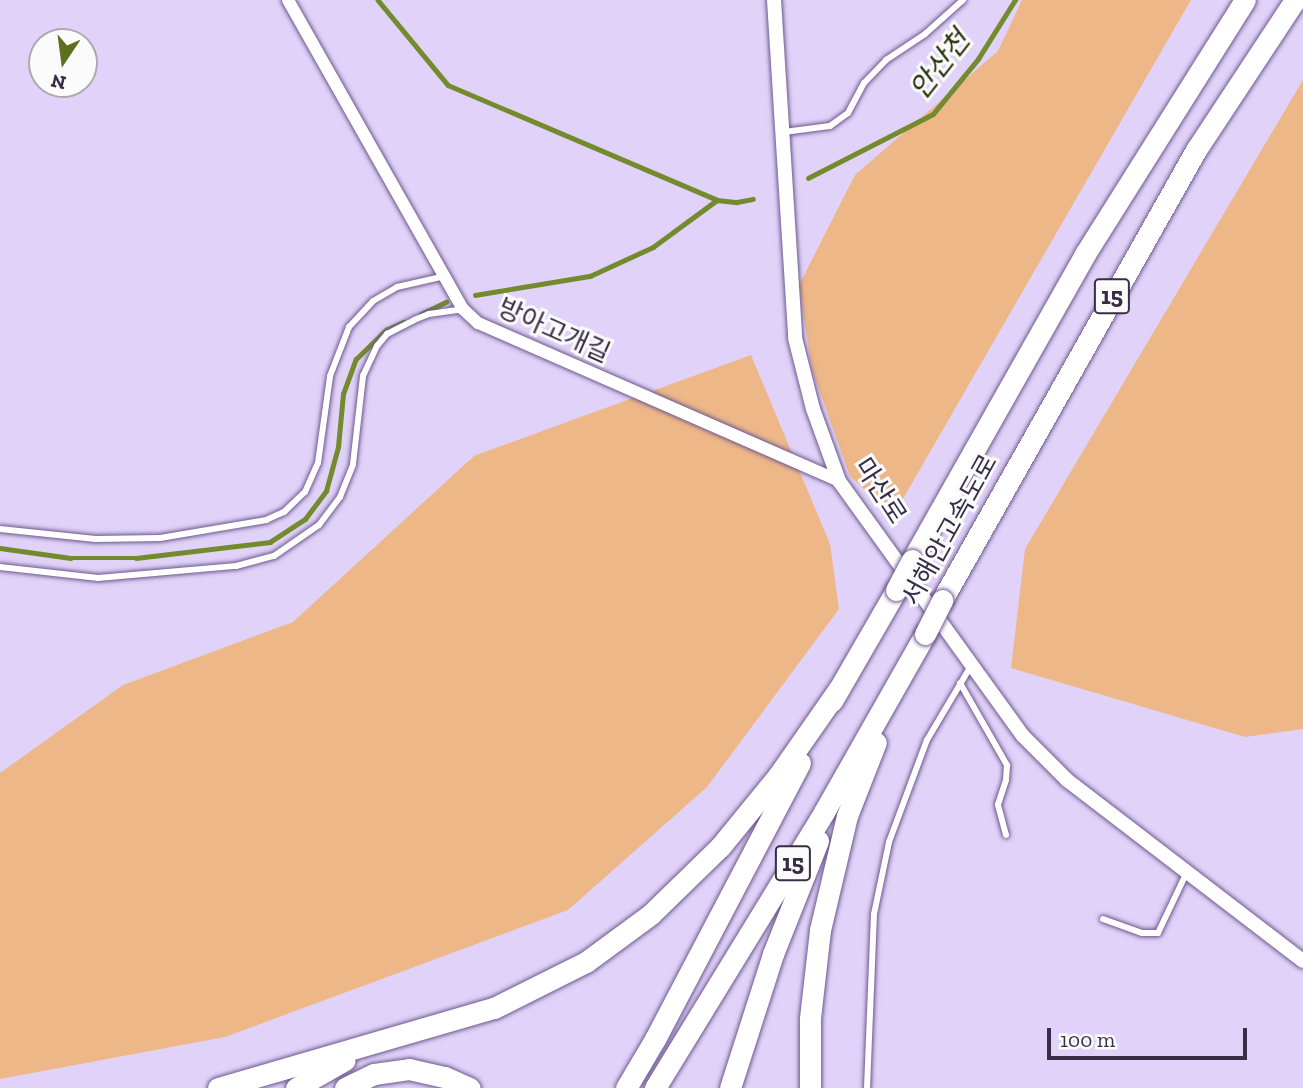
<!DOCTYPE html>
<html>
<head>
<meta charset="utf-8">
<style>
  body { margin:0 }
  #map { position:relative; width:1303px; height:1088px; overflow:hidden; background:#e0d2f8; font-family:"Zilla Slab","Noto Sans KR",serif }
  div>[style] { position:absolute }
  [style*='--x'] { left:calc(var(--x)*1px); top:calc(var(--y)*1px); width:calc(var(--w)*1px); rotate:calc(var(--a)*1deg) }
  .green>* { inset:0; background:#eeb788 }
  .stream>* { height:4.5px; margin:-2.25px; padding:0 2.25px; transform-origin:2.25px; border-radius:2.25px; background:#748b2d }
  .roads { filter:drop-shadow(0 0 2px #6e5890) drop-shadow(0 0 2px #6e5890) }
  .service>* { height:6px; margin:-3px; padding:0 3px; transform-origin:3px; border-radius:3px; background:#fff }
  .minor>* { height:12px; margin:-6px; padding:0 6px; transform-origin:6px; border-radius:6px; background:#fff }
  .tertiary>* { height:14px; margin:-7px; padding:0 7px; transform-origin:7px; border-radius:7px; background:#fff }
  .motorway>* { height:21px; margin:-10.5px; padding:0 10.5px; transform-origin:10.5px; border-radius:10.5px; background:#fff }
  .bridges { filter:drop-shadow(0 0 2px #6e5890) drop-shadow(0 0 2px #6e5890) }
  .motorway-bridge>* { height:21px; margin:-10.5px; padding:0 10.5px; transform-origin:10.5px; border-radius:10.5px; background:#fff }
  span { translate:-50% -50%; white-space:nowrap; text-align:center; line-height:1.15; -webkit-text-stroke:6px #fbfbfb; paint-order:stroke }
  .shield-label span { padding:2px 5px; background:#fbfbfb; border:2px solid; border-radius:5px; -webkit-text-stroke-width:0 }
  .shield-label { font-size:24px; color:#372d46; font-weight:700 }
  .street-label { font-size:26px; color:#372d46 }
  .water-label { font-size:28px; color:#262f07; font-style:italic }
  .north { position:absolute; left:28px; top:28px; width:70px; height:70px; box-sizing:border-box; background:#fbfbfb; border:2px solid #ada9b3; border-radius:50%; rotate:193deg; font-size:19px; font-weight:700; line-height:28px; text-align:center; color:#372d46 }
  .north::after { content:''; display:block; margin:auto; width:24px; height:32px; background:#5d701f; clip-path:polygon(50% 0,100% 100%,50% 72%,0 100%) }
  .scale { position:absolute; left:1047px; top:1028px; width:200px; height:32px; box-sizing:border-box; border:4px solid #372d46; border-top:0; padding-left:9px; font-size:21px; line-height:24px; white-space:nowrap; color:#372d46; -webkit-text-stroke:5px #fbfbfb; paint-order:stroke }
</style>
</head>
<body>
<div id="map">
  <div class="green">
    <i style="clip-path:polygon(1022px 0,1191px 0,893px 516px,850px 476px,812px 370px,799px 285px,855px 175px,998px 51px)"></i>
    <i style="clip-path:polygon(1303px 80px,1303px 729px,1245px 737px,1011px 668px,1025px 549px)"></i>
    <i style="clip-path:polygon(751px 355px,830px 544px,839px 609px,707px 787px,568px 910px,225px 1037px,0 1079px,0 773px,123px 685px,293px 622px,474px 456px)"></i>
  </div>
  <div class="stream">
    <i style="--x:378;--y:0;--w:110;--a:50.5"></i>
    <i style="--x:448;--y:85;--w:293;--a:23.1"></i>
    <i style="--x:808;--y:178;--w:140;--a:-27.1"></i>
    <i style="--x:933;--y:114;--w:71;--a:-50.7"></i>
    <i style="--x:978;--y:59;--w:70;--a:-57.9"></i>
    <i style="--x:475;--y:295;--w:117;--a:-9.4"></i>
    <i style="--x:590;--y:276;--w:69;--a:-24.7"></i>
    <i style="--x:653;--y:247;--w:79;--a:-36.3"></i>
    <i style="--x:717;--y:200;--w:20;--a:6"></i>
    <i style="--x:737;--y:202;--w:16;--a:-11"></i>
    <i style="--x:421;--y:314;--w:28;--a:-26"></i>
    <i style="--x:0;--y:548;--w:71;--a:8.1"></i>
    <i style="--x:70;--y:558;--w:66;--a:0"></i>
    <i style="--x:136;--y:558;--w:135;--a:-6.8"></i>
    <i style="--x:270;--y:542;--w:42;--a:-33.3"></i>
    <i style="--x:305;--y:519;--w:35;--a:-53"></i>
    <i style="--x:326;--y:491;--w:46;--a:-74.7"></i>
    <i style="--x:338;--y:447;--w:53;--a:-84.6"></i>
    <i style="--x:343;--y:394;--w:37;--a:-70"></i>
    <i style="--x:356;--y:359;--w:42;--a:-44"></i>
    <i style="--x:386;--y:330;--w:19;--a:-25"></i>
  </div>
  <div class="roads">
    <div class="service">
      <i style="--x:784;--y:132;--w:46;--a:-7.4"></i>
      <i style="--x:830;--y:126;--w:22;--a:-36"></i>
      <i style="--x:848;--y:113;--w:34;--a:-62"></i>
      <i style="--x:864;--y:83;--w:32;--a:-46"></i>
      <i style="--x:886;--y:60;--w:47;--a:-33.7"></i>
      <i style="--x:925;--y:34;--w:51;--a:-41.8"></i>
      <i style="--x:0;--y:529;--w:96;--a:6"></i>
      <i style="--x:95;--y:539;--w:65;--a:-0.9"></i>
      <i style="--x:160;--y:538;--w:108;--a:-9.6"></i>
      <i style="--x:266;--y:520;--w:20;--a:-24"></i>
      <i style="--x:284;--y:512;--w:29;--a:-44"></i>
      <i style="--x:305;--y:492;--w:32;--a:-66"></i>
      <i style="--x:318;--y:463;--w:88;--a:-82.1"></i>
      <i style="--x:330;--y:376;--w:53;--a:-68.8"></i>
      <i style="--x:349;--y:327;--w:35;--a:-47"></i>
      <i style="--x:373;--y:301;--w:28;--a:-30"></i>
      <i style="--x:397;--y:287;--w:49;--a:-12.9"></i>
      <i style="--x:0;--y:567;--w:99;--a:6.4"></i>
      <i style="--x:98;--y:578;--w:139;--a:-5"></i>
      <i style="--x:236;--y:566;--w:39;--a:-15"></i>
      <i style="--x:274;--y:556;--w:55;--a:-34.6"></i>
      <i style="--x:319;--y:525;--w:35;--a:-53"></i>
      <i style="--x:340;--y:497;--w:35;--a:-68"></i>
      <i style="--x:353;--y:464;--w:89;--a:-83.5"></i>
      <i style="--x:363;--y:376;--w:33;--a:-65"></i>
      <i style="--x:377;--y:346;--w:16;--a:-50"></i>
      <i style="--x:387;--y:334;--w:30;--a:-27"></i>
      <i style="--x:414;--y:320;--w:16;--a:-22"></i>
      <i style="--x:429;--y:314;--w:34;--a:-8"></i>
      <i style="--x:960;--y:683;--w:95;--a:60.2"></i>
      <i style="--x:1007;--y:765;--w:15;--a:94"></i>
      <i style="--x:1006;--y:780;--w:26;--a:108"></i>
      <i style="--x:998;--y:805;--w:31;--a:75"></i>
      <i style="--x:1103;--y:919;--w:41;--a:19.7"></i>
      <i style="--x:1142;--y:933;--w:16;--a:0"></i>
      <i style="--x:1158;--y:933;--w:65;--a:-64.6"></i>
      <i style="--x:867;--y:1088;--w:174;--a:-87.7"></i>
      <i style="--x:874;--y:914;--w:74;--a:-78.2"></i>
      <i style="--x:889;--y:842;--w:109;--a:-69.6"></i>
      <i style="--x:927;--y:740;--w:86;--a:-59.3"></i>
    </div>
    <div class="minor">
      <i style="--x:288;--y:0;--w:355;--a:60.5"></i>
      <i style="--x:463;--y:309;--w:21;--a:43"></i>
      <i style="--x:478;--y:323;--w:394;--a:23.6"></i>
    </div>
    <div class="tertiary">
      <i style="--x:774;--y:0;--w:339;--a:86.4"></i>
      <i style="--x:795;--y:338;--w:73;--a:75.8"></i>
      <i style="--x:813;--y:409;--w:77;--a:70.1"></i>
      <i style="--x:839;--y:481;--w:314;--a:54.2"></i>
      <i style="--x:1023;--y:736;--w:62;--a:45"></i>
      <i style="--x:1067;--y:780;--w:297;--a:37.5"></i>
    </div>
    <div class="motorway">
      <i style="--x:912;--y:560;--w:352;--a:-60.5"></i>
      <i style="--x:1085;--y:254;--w:300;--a:-57.8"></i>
      <i style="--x:942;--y:600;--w:517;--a:-60.56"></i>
      <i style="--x:1196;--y:150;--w:180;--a:-56.6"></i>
      <i style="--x:832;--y:701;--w:128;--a:-60"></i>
      <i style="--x:218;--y:1088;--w:287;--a:-16.2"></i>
      <i style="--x:494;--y:1008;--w:103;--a:-26.6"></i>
      <i style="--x:586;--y:962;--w:81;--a:-36.4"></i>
      <i style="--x:651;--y:914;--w:96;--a:-44.2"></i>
      <i style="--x:720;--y:847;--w:92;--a:-50.8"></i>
      <i style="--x:778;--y:776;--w:105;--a:-55.1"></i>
      <i style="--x:296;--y:1088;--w:56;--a:-29.7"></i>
      <i style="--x:345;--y:1088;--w:32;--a:-26"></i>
      <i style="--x:374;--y:1074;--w:35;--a:-8"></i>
      <i style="--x:409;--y:1069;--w:37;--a:13"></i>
      <i style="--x:445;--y:1077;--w:27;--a:24"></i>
      <i style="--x:626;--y:1088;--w:57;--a:-59.4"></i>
      <i style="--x:655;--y:1039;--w:312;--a:-62.3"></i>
      <i style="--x:655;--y:1088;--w:324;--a:-58.5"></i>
      <i style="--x:824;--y:812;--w:205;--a:-60.4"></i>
      <i style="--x:730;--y:1088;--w:141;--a:-72.2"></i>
      <i style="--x:773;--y:954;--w:122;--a:-68.3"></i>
      <i style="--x:810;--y:1088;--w:70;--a:-90"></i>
      <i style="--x:810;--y:1018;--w:89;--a:-83.5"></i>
      <i style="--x:820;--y:930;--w:117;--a:-76.7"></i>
      <i style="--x:847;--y:816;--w:79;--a:-68.6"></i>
    </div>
  </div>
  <div class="bridges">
    <div class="motorway-bridge">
      <i style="--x:896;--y:590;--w:34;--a:-62"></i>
      <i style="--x:925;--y:634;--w:38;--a:-63"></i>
    </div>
  </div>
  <div class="shield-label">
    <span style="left:1112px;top:296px">15</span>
    <span style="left:793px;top:863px">15</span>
  </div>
  <div class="street-label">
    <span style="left:554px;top:331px;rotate:24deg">방아고개길</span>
    <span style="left:880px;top:491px;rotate:57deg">마산로</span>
    <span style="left:950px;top:530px;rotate:-61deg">서해안고속도로</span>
  </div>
  <div class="water-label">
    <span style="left:940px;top:65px;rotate:-52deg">안산천</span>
  </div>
  <div class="north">N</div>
  <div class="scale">100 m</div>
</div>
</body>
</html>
